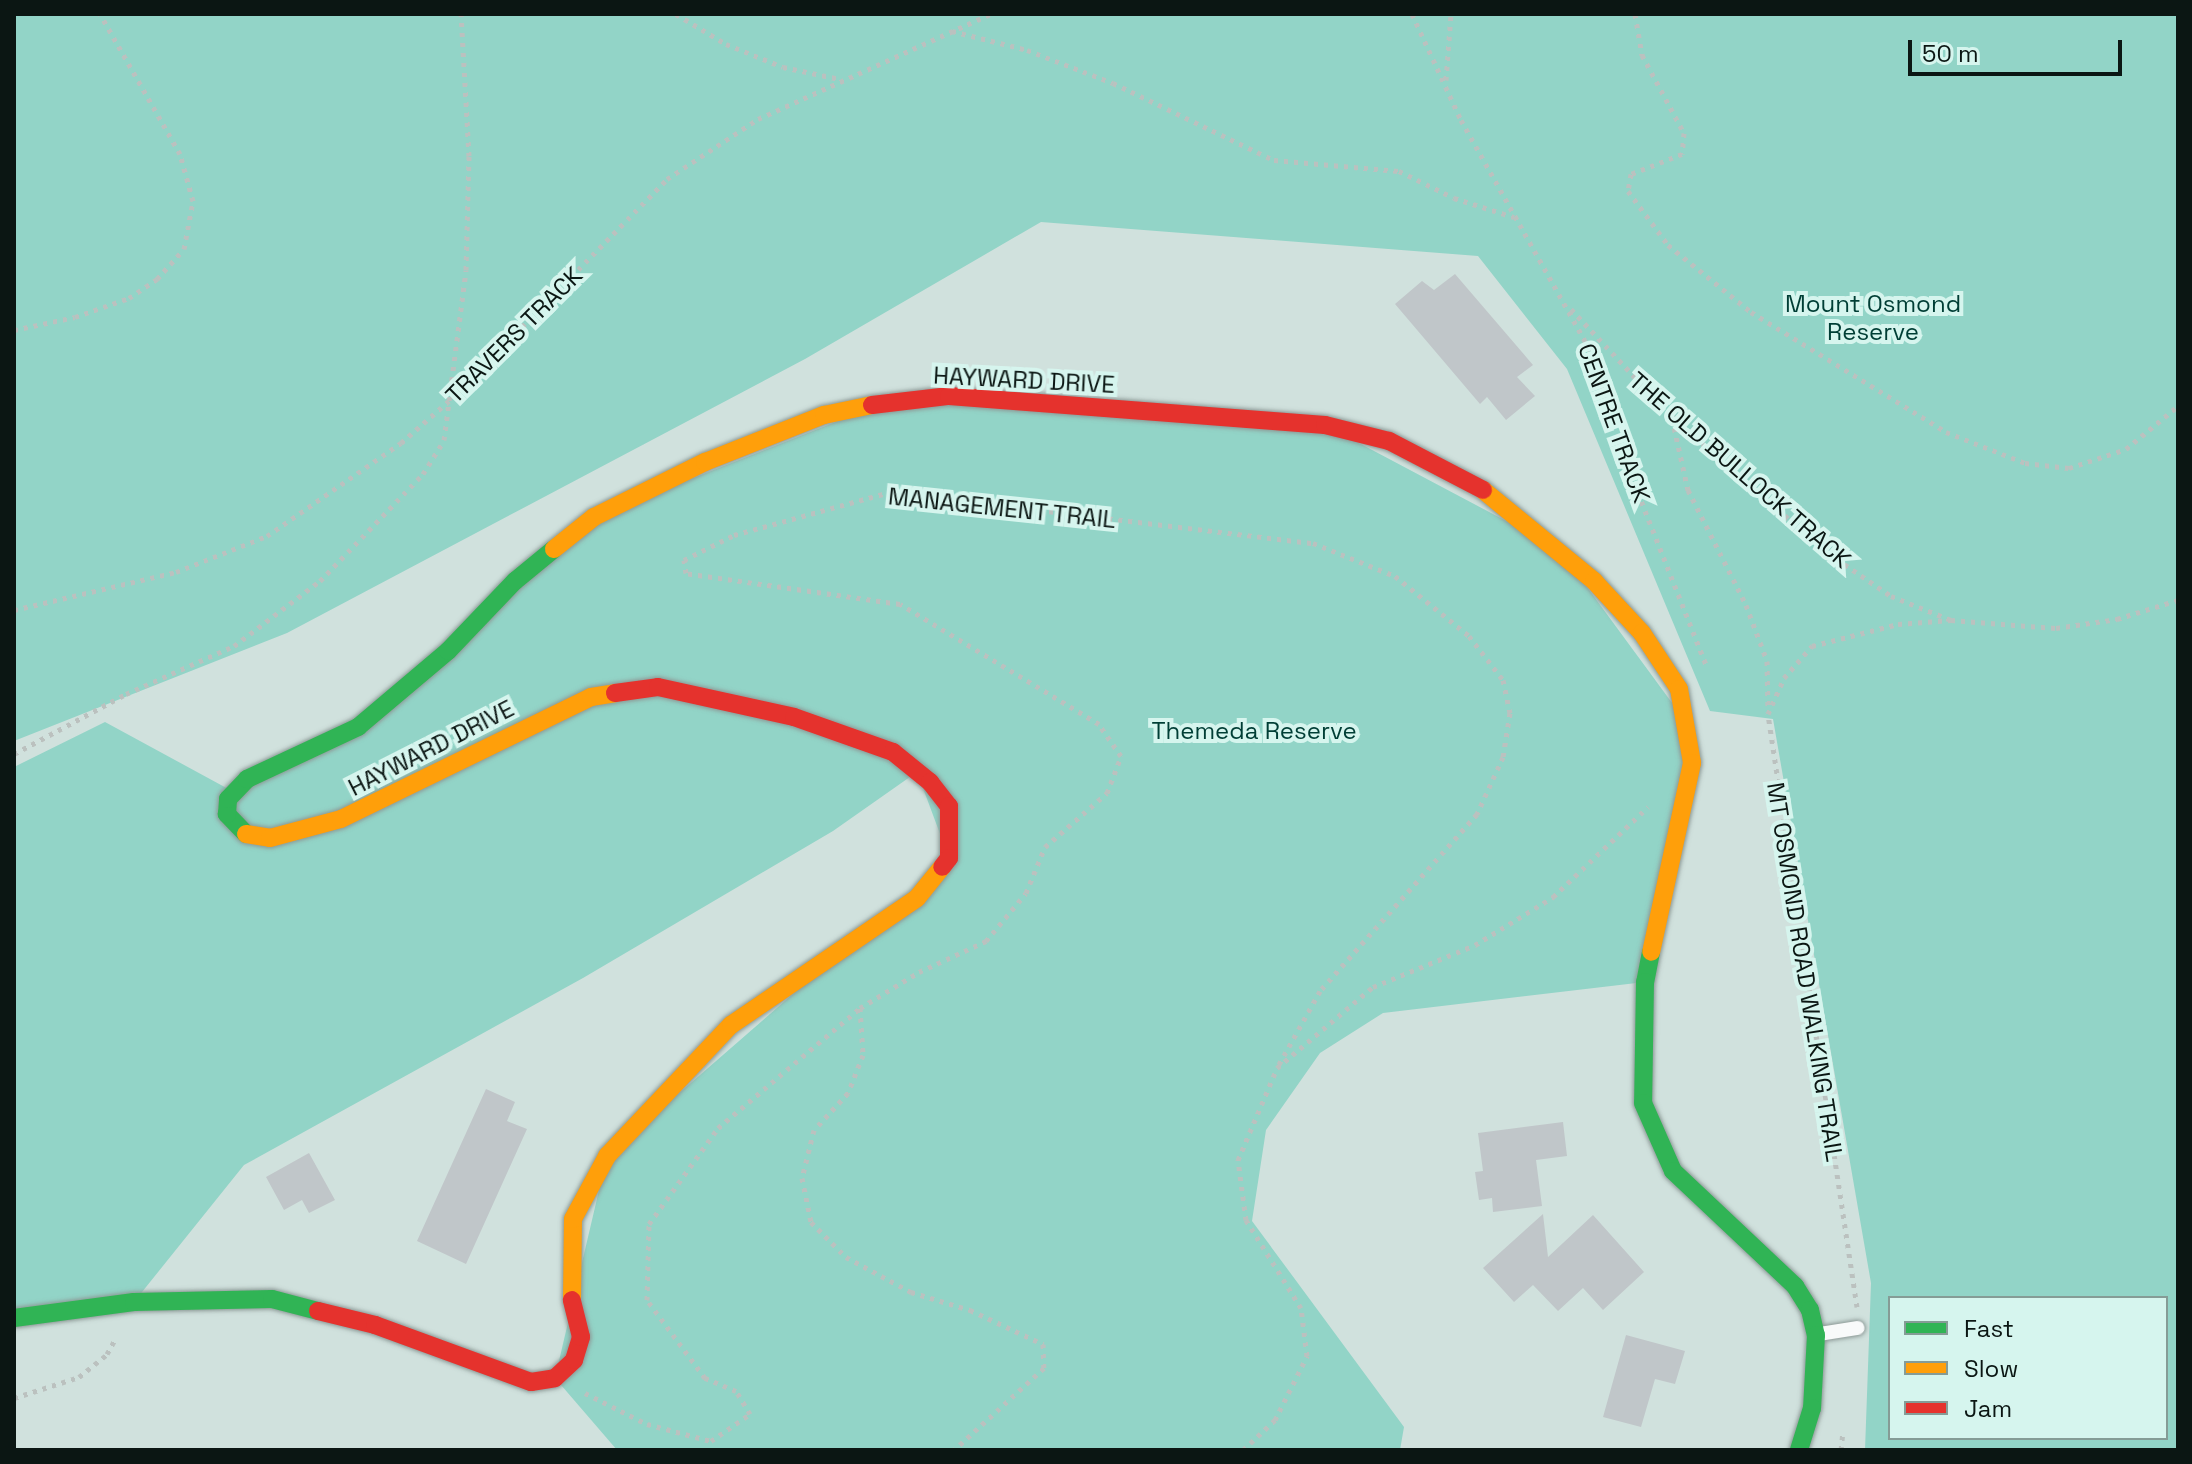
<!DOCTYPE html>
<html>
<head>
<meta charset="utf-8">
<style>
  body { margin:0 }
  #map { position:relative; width:2192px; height:1464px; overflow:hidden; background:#d0e1dd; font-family:"Space Grotesk",sans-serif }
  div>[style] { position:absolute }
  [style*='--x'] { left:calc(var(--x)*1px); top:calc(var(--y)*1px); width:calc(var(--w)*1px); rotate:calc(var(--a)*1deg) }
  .green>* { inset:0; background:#92d4c7 }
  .building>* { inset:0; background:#c0c6c9 }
  .path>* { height:5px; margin-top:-2.5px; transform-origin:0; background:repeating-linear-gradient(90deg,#bbc1bf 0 4px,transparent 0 10px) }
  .roads { filter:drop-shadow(0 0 2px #8d9a97) drop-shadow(0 0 2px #8d9a97) }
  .lane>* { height:14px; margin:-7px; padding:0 7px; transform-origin:7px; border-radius:7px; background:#f8fafa }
  .fast>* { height:18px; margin:-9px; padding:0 9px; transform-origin:9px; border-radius:9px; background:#30b455 }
  .slow>* { height:18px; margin:-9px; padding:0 9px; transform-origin:9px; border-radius:9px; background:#ff9f0a }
  .jam>* { height:18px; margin:-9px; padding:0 9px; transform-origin:9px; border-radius:9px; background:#e5322d }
  span { translate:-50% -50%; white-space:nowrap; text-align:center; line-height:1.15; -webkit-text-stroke:8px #d6f5ee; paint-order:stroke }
  .park-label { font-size:24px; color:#003e35 }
  .street-label { font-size:24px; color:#0b1613 }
  .frame { position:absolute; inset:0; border:16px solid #0b1613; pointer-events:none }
  .legend { position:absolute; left:1888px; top:1296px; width:280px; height:144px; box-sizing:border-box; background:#d6f5ee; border:2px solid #859c96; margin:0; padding:10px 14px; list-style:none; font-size:24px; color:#0b1613 }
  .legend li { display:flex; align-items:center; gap:16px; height:40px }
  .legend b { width:40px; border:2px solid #859c96 }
  .scale { position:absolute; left:1908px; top:40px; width:214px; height:36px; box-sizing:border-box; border:4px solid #0b1613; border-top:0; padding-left:10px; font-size:24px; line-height:28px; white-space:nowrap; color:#0b1613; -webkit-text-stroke:6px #d6f5ee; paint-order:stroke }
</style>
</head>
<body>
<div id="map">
  <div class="green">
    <i style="clip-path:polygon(evenodd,14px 14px,2178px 14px,2178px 1450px,1865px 1450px,1871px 1283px,1773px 719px,1710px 711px,1567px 369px,1478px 256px,1041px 222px,805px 359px,287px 633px,14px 741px,14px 14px,1890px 1298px,2166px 1298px,2166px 1438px,1890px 1438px,1890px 1298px)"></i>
    <i style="clip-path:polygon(889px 401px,1325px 425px,1559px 549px,1689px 726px,1645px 982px,1383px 1013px,1320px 1053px,1266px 1130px,1252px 1221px,1404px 1427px,1400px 1450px,617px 1450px,555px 1378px,607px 1156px,949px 858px,917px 772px,833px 831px,583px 978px,244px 1165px,134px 1302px,14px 1318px,14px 767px,105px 722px,232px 791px,316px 751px,594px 517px)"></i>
  </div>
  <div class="building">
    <i style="clip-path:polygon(1455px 274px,1533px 365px,1517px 377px,1535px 396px,1506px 420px,1487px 397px,1480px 404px,1395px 304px,1422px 281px,1434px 290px)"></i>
    <i style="clip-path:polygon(486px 1089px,515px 1102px,507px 1121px,527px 1129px,466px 1264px,417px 1241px)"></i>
    <i style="clip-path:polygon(1563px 1122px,1567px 1156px,1536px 1160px,1542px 1206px,1493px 1212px,1492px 1198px,1479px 1200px,1475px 1172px,1483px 1171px,1478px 1133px)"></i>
    <i style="clip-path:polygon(309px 1153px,335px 1200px,309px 1213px,302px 1200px,284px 1210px,266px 1177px)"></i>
    <i style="clip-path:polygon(1543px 1214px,1548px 1257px,1593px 1215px,1644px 1272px,1603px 1310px,1583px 1288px,1558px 1311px,1533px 1285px,1514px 1302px,1483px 1268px)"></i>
    <i style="clip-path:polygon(1626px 1335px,1685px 1351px,1675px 1384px,1655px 1379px,1641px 1427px,1603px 1417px)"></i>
  </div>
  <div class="path">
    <i style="--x:676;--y:14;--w:58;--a:31"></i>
    <i style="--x:726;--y:44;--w:61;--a:22"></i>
    <i style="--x:783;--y:67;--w:58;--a:11.9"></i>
    <i style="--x:1412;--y:14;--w:117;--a:65.2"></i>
    <i style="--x:1461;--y:120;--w:272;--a:60.7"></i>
    <i style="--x:1594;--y:357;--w:102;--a:73.5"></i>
    <i style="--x:1623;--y:455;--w:228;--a:68.4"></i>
    <i style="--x:1635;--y:14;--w:42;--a:80.3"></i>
    <i style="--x:1642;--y:55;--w:89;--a:61.7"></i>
    <i style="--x:1684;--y:133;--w:21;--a:95"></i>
    <i style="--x:1682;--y:154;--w:55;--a:158.6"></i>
    <i style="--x:1631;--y:174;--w:17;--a:100"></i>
    <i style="--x:1628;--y:191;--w:67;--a:53.5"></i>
    <i style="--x:1668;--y:245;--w:107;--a:38.9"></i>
    <i style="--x:1751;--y:312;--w:229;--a:31.6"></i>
    <i style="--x:1946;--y:432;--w:85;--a:21.4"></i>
    <i style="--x:2025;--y:463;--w:44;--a:6.5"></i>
    <i style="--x:2069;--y:468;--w:60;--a:-18.4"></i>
    <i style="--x:2126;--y:449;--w:67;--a:-39.6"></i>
    <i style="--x:952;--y:31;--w:77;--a:14.2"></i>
    <i style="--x:1027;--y:50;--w:92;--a:21"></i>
    <i style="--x:1113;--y:83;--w:178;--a:25.6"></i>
    <i style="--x:1274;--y:160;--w:125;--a:5"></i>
    <i style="--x:1399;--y:171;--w:61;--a:26.1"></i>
    <i style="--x:1454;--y:198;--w:63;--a:17.6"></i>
    <i style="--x:1446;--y:80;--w:66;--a:-85.7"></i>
    <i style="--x:1571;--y:309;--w:148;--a:46.9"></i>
    <i style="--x:1672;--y:417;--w:207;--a:41.1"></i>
    <i style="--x:1828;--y:553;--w:76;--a:34.3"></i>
    <i style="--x:1891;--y:596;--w:65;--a:21.8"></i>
    <i style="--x:1951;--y:620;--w:105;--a:4.4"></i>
    <i style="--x:2056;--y:628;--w:62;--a:-8.4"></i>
    <i style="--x:2117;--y:619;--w:64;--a:-17.3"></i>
    <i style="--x:14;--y:330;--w:62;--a:-12"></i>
    <i style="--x:75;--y:317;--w:57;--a:-19.4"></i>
    <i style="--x:129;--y:298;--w:34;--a:-34"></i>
    <i style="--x:157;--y:279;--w:40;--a:-48"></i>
    <i style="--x:184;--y:249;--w:49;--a:-79.4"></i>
    <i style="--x:193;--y:201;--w:49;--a:-105.5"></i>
    <i style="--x:180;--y:154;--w:161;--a:-119.7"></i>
    <i style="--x:1672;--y:418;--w:74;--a:77.5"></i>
    <i style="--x:1688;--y:490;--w:129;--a:63.2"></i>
    <i style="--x:1746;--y:605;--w:60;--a:69.4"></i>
    <i style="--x:1767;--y:661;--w:51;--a:88.9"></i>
    <i style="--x:14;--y:610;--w:166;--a:-13.2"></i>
    <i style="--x:176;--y:572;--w:98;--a:-21.6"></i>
    <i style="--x:267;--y:536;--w:163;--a:-34.8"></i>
    <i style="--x:401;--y:443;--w:68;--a:-41.4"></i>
    <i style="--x:452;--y:398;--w:307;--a:-45.5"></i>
    <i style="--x:667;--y:179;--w:109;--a:-33.4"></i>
    <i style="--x:758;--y:119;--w:256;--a:-24.3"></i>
    <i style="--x:14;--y:754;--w:127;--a:-28.2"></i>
    <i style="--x:126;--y:694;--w:118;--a:-24"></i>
    <i style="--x:234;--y:646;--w:108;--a:-37.1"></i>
    <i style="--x:320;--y:581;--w:149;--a:-46.1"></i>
    <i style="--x:423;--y:474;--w:40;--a:-58"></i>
    <i style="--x:444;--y:440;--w:171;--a:-82.6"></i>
    <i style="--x:466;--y:270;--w:114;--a:-88.5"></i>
    <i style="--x:469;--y:156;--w:142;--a:-93.2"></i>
    <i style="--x:860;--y:1008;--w:69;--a:-31.4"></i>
    <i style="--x:919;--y:972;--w:74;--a:-24.8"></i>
    <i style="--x:986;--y:941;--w:62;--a:-50.2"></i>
    <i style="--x:1026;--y:893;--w:50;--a:-67.6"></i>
    <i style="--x:1045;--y:847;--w:82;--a:-41.1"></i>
    <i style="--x:1107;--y:793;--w:40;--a:-69"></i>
    <i style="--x:1121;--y:756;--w:39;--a:-125"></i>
    <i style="--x:1099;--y:724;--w:232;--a:-148.9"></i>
    <i style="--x:900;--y:604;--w:216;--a:-171.8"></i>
    <i style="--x:686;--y:573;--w:13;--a:-99"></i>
    <i style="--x:684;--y:560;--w:56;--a:-26.6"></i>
    <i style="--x:734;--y:535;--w:162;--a:-15.4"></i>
    <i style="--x:890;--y:492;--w:426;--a:6.9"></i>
    <i style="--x:1313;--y:543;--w:88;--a:21.9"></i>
    <i style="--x:1395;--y:576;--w:95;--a:39"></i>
    <i style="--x:1469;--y:636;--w:56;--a:52.3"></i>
    <i style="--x:1503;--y:680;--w:34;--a:78"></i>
    <i style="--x:1510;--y:713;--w:45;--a:99"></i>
    <i style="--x:1503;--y:757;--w:63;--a:114.5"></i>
    <i style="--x:1477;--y:814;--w:237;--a:131.6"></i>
    <i style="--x:1320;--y:991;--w:88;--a:119.2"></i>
    <i style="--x:1857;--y:1307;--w:600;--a:-98.54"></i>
    <i style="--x:1768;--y:714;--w:39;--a:-66"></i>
    <i style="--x:1784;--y:678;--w:43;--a:-48.8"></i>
    <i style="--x:1812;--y:646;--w:89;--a:-14.3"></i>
    <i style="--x:1898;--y:624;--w:53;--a:-4.3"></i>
    <i style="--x:585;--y:1393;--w:69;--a:26.6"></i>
    <i style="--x:647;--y:1424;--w:66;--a:14.9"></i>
    <i style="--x:711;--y:1441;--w:47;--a:-34.7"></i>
    <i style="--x:750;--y:1414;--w:27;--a:-121"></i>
    <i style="--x:736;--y:1391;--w:34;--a:-157"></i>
    <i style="--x:705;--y:1378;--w:97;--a:-126.6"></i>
    <i style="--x:647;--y:1300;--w:76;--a:-88.5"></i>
    <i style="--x:649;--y:1224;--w:118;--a:-54.3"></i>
    <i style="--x:718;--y:1128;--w:186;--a:-40.2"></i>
    <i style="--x:860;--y:1008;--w:47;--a:86.3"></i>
    <i style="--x:863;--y:1055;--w:41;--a:111.5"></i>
    <i style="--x:848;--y:1093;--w:50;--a:132.6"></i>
    <i style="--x:814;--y:1130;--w:49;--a:104"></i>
    <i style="--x:802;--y:1178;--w:45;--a:78.4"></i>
    <i style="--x:811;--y:1222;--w:49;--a:45"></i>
    <i style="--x:846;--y:1257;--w:74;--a:28.3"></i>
    <i style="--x:911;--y:1292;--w:62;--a:17"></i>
    <i style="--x:970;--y:1310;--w:81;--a:25"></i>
    <i style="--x:1043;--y:1344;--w:24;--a:88"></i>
    <i style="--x:1044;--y:1368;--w:122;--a:137.7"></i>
    <i style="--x:14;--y:1398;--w:68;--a:-17.9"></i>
    <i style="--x:79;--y:1377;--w:36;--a:-39"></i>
    <i style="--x:107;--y:1354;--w:18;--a:-61"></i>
    <i style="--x:1243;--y:1450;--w:44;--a:-43.2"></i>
    <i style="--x:1275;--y:1420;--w:72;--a:-63.4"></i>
    <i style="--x:1307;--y:1356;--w:48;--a:-97.1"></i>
    <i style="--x:1301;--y:1308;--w:104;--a:-122"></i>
    <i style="--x:1246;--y:1220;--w:61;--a:-97.6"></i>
    <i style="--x:1238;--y:1160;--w:100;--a:-67"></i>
    <i style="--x:1277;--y:1068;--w:126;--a:-40.2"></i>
    <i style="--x:1373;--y:987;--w:110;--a:-22.4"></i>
    <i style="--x:1475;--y:945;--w:92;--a:-31.6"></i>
    <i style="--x:1553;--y:897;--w:131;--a:-43.5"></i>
    <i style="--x:1841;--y:1450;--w:19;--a:-84"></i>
  </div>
  <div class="roads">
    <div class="lane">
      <i style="--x:1819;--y:1334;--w:39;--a:-9"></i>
    </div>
    <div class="fast">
      <i style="--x:246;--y:834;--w:28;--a:-134"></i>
      <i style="--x:227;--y:814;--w:15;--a:-86"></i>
      <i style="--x:228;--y:799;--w:28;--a:-46"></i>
      <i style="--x:247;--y:779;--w:123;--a:-25.1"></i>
      <i style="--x:358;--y:727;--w:118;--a:-40.2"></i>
      <i style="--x:448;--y:651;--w:97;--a:-46.3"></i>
      <i style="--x:515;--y:581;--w:50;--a:-39.4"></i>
      <i style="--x:1651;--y:952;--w:31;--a:101"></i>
      <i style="--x:1645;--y:982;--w:121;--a:90.9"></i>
      <i style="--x:1643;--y:1103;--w:74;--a:66.2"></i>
      <i style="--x:1673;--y:1171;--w:168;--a:43.3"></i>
      <i style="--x:1795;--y:1286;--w:28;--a:58"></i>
      <i style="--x:1810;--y:1310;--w:26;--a:77"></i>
      <i style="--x:1816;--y:1335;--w:73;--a:93.1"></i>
      <i style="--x:1812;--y:1408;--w:44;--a:107.2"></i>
      <i style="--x:14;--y:1318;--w:121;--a:-7.6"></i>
      <i style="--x:134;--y:1302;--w:138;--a:-1.2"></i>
      <i style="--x:272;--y:1299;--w:48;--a:14.6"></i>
    </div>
    <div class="slow">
      <i style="--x:1483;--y:490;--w:144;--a:39.3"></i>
      <i style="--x:1594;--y:581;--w:71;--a:47.3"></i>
      <i style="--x:1642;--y:633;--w:67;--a:56.5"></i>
      <i style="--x:1679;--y:689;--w:75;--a:80"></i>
      <i style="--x:1692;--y:763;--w:193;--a:102.2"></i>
      <i style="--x:554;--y:549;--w:51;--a:-38.7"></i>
      <i style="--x:594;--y:517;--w:124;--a:-26.4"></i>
      <i style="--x:705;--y:462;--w:128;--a:-21.6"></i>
      <i style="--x:824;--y:415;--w:49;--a:-11.8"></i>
      <i style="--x:246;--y:834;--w:24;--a:9"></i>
      <i style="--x:270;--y:838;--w:73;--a:-15"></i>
      <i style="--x:341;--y:819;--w:278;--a:-26"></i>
      <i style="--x:591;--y:697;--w:24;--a:-9"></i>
      <i style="--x:572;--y:1300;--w:81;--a:-89.3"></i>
      <i style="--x:573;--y:1219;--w:72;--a:-61.6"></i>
      <i style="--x:607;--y:1156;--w:180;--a:-46.6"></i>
      <i style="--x:731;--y:1025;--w:225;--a:-34.3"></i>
      <i style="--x:917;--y:898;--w:40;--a:-51"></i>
    </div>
    <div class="jam">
      <i style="--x:872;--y:405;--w:78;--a:-6.7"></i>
      <i style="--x:949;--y:396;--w:377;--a:4.4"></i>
      <i style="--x:1325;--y:425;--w:66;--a:14"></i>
      <i style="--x:1389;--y:441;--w:106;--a:27.5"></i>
      <i style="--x:615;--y:693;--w:43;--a:-7.9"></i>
      <i style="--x:658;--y:687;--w:139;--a:12.4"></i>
      <i style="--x:794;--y:717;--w:105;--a:19.5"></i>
      <i style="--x:893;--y:752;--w:48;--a:39"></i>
      <i style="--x:930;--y:782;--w:31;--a:52"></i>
      <i style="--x:949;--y:806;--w:52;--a:90"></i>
      <i style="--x:949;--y:858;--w:11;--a:128"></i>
      <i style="--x:318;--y:1311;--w:59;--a:13.8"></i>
      <i style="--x:375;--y:1325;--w:166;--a:20.1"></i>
      <i style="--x:531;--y:1382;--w:24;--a:-9"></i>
      <i style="--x:555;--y:1378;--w:26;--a:-43"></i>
      <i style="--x:574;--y:1360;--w:24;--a:-73"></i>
      <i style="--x:581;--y:1337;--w:38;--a:-104"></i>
    </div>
  </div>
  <div class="park-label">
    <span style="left:1873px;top:318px">Mount Osmond<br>Reserve</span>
    <span style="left:1254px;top:731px">Themeda Reserve</span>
  </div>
  <div class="street-label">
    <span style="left:514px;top:335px;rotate:-45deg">TRAVERS TRACK</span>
    <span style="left:1024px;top:380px;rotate:3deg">HAYWARD DRIVE</span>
    <span style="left:1614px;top:423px;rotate:70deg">CENTRE TRACK</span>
    <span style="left:1740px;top:470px;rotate:41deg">THE OLD BULLOCK TRACK</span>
    <span style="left:1002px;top:508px;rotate:6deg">MANAGEMENT TRAIL</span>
    <span style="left:431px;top:748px;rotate:-27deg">HAYWARD DRIVE</span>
    <span style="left:1805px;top:972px;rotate:81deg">MT OSMOND ROAD WALKING TRAIL</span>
  </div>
  <div class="frame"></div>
  <ul class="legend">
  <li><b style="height:10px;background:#30b455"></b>Fast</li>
  <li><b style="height:10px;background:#ff9f0a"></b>Slow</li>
  <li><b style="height:10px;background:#e5322d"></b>Jam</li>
  </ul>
  <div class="scale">50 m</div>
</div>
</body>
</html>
